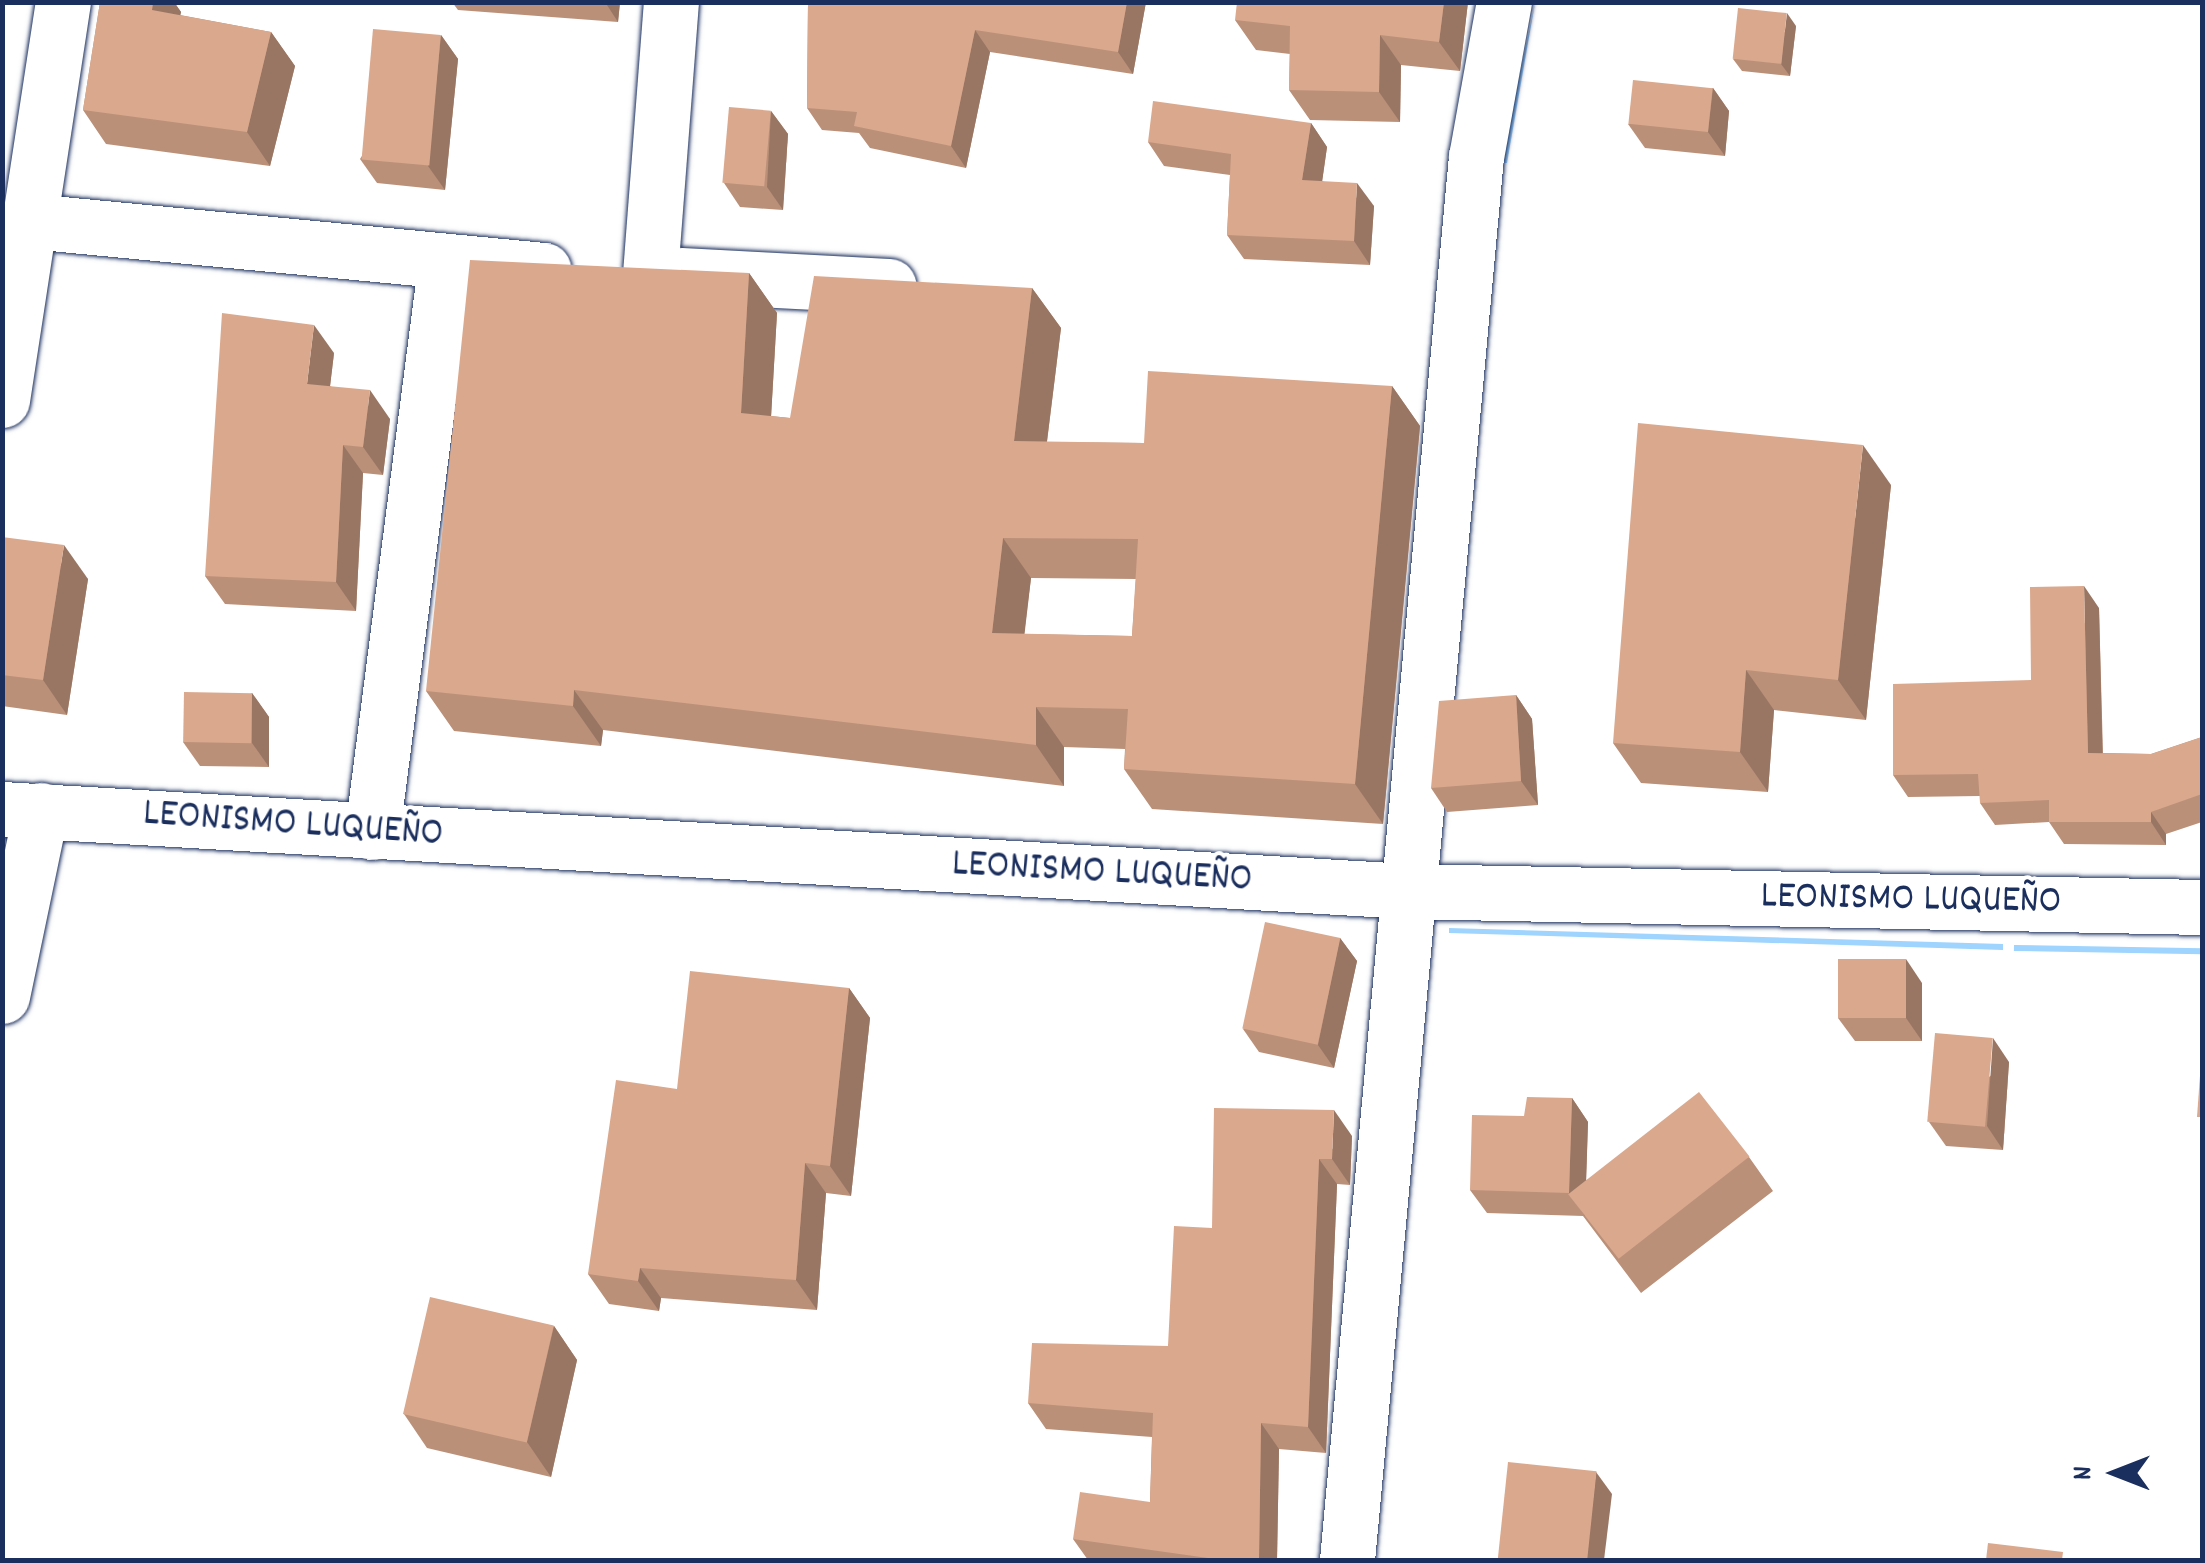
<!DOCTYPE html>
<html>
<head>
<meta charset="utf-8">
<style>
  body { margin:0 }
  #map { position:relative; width:2205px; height:1563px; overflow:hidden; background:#fff; font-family:Dekko,sans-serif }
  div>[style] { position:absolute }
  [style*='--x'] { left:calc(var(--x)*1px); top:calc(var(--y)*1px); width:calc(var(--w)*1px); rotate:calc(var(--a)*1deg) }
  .water>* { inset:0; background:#9ed4fd; transform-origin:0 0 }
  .roads { filter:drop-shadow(0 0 2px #1b2f5e) drop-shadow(0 0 2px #1b2f5e) }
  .street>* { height:55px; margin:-27.5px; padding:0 27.5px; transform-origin:27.5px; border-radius:27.5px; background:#fff }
  .secondary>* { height:55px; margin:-27.5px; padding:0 27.5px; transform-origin:27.5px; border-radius:27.5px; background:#fff }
  .wall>* { inset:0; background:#bb9079 }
  .shaded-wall>* { inset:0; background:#997663 }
  .building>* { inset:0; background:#daa88d; transform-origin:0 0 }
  span { translate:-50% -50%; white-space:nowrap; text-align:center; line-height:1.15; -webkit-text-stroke:8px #fff; paint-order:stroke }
  .street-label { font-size:40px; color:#1b2f5e }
  .frame { position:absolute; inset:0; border:5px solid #1b2f5e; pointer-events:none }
  .north { position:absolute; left:2065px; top:1423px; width:100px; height:100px; -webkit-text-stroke:8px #fff; paint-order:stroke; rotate:270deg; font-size:28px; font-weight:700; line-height:40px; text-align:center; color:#1b2f5e }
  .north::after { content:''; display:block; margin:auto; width:35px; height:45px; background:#1b2f5e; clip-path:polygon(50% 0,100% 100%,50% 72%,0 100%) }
</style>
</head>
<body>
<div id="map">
  <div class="water">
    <i style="clip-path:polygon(1535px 3px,1507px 163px,1501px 163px)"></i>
    <i style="clip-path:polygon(1449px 928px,2003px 944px,2003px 950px,1449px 933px)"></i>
    <i style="left:2014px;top:945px;width:188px;height:6px;rotate:1deg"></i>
  </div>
  <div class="roads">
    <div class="street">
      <i style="--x:30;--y:221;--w:516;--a:5.45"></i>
      <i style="--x:650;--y:274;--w:273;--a:-85.6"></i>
      <i style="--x:680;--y:275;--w:209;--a:3"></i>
      <i style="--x:2;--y:400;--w:403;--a:-81.3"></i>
      <i style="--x:372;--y:832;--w:570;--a:-82.64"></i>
      <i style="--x:2;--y:996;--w:190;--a:-78.2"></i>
      <i style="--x:1347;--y:1560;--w:1409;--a:-84.75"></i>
      <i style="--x:1476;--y:157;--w:158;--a:-79.8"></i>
    </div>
    <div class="secondary">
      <i style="--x:2;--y:809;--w:1406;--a:3.34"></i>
      <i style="--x:1406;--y:891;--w:796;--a:1.15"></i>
    </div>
  </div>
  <div class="wall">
    <i style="clip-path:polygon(100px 2px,174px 2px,181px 12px,180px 15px,271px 32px,295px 66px,270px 166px,106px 144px,83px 110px)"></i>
    <i style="clip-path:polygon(452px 2px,620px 2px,618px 22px,458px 10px)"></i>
    <i style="clip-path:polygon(808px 2px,1146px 2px,1133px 74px,990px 52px,966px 168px,870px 148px,859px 133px,822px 130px,807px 108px)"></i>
    <i style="clip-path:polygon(1468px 2px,1460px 71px,1401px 65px,1400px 122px,1310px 120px,1289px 90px,1290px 54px,1256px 50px,1235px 20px)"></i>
    <i style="clip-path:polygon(1796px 26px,1790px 76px,1742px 71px,1733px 59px)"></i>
    <i style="clip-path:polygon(441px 35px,458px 59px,445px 190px,377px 183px,360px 159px)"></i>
    <i style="clip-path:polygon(1713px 88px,1729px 111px,1725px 156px,1645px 148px,1628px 124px)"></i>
    <i style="clip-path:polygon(771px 111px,788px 134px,783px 210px,740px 207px,724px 183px)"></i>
    <i style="clip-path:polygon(1311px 123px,1327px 147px,1322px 181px,1374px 206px,1370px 265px,1244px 259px,1227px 235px,1230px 175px,1164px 166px,1148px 142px)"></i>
    <i style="clip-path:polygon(evenodd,749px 273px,777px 313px,771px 416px,790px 418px,1032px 288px,1061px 328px,1047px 442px,1144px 443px,1392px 386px,1420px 426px,1383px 824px,1152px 809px,1124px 769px,1125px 749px,1064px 747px,1064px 786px,603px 730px,601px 746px,454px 731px,426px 691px,749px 273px,1031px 578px,1136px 579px,1132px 636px,1024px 634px,1031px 578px)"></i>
    <i style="clip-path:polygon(334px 353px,330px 386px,390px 419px,383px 475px,363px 473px,356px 611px,225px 604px,205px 576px)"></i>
    <i style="clip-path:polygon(1891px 485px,1866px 720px,1774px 710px,1768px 792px,1641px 783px,1613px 743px)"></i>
    <i style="clip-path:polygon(2px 537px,88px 579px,67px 715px,2px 706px)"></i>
    <i style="clip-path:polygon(2099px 608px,2103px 753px,2151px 754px,2202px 737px,2202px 822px,2166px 834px,2166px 845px,2064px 844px,2049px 822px,1995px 825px,1980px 803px,1980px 796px,1908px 797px,1893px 775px,2031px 680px)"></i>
    <i style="clip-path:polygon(252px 693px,269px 717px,269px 767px,200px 766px,183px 742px)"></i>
    <i style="clip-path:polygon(1516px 695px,1532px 719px,1538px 805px,1447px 812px,1431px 788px)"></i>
    <i style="clip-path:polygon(1340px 938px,1357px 961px,1334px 1068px,1259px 1052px,1243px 1029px)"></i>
    <i style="clip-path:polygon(1922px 983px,1922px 1041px,1855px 1041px,1838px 1018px)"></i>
    <i style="clip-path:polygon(849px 988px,870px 1018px,851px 1196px,826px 1193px,817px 1310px,661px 1298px,659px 1311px,609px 1304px,588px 1274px,677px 1089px)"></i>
    <i style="clip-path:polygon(2009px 1062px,2003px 1150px,1946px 1146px,1929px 1122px)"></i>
    <i style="clip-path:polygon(1572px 1098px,1588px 1122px,1586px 1180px,1749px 1157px,1773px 1191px,1641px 1293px,1583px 1216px,1487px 1213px,1470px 1190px,1524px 1116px)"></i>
    <i style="clip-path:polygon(1352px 1136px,1350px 1185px,1337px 1184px,1326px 1453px,1279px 1449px,1277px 1560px,1088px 1560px,1073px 1539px,1150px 1502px,1152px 1437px,1046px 1429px,1028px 1403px,1168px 1346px,1212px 1228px)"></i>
    <i style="clip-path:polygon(554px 1326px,577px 1360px,551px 1477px,427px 1448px,404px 1414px)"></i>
  </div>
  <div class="shaded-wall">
    <i style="clip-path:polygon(153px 2px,174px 2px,181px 12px,175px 44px,152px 10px)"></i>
    <i style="clip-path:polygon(605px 2px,620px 2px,618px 22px)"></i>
    <i style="clip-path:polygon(1127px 2px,1146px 2px,1133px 74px,1118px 52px)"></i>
    <i style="clip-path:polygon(1444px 2px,1468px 2px,1460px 71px,1439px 42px)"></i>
    <i style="clip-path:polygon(1787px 13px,1796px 26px,1790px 76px,1781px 64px)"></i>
    <i style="clip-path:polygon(975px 30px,990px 52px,966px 168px,951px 146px)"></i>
    <i style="clip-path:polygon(271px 32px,295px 66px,270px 166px,247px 132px)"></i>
    <i style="clip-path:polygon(441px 35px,458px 59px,445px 190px,428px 166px)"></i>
    <i style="clip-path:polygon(1380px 35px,1401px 65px,1400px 122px,1379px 92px)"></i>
    <i style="clip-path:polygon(1713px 88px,1729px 111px,1725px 156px,1708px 132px)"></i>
    <i style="clip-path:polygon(771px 111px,788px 134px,783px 210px,767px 187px)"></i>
    <i style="clip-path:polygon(1311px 123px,1327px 147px,1319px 204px,1302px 180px)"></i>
    <i style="clip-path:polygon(1357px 183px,1374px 206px,1370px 265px,1354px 241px)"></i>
    <i style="clip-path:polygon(749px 273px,777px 313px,769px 453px,741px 413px)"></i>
    <i style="clip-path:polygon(1032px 288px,1061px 328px,1042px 481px,1014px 441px)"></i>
    <i style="clip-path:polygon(314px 325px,334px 353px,327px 412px,307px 384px)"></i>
    <i style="clip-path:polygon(1392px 386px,1420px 426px,1383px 824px,1355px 784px)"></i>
    <i style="clip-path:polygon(370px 390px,390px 419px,383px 475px,363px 447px)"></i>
    <i style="clip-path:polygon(343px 445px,363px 473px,356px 611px,336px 582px)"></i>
    <i style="clip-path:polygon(1863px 445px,1891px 485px,1866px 720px,1838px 680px)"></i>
    <i style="clip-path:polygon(1003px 538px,1031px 578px,1020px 673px,992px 633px)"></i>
    <i style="clip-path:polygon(64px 545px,88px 579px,67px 715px,43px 680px)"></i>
    <i style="clip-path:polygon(2084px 586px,2099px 608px,2103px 775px,2088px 753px)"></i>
    <i style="clip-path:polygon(1746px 670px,1774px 710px,1768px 792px,1740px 752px)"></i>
    <i style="clip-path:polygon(574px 690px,603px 730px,601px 746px,573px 706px)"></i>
    <i style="clip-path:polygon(252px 693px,269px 717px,269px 767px,252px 743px)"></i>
    <i style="clip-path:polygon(1516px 695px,1532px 719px,1538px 805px,1521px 781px)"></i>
    <i style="clip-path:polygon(1036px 707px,1064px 747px,1064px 786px,1036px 745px)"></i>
    <i style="clip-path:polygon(2151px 812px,2166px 834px,2166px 845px,2151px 822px)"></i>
    <i style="clip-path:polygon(1340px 938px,1357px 961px,1334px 1068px,1318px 1045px)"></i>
    <i style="clip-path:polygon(1906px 959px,1922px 983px,1922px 1041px,1906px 1018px)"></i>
    <i style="clip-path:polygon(849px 988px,870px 1018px,851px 1196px,830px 1166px)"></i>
    <i style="clip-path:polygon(1993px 1038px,2009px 1062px,2003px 1150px,1987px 1126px)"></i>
    <i style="clip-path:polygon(1572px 1098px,1588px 1122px,1585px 1216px,1569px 1193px)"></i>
    <i style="clip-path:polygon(1334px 1110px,1352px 1136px,1350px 1185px,1332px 1159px)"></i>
    <i style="clip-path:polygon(1319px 1159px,1337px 1184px,1326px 1453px,1308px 1427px)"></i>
    <i style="clip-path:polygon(805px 1163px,826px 1193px,817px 1310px,796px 1280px)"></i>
    <i style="clip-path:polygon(640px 1268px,661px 1298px,659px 1311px,638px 1281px)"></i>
    <i style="clip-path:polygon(554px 1326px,577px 1360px,551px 1477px,527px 1442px)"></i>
    <i style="clip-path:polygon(1261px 1423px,1279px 1449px,1277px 1560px,1259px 1560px)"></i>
    <i style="clip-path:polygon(1596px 1472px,1612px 1494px,1604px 1560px,1586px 1560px)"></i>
  </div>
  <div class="building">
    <i style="clip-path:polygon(100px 2px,153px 2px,152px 10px,271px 32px,247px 132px,83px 110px)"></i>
    <i style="clip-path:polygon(808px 2px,1127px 2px,1118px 52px,975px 30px,951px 146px,854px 126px,857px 112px,807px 108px)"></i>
    <i style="clip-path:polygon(1237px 2px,1444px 2px,1439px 42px,1380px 35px,1379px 92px,1289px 90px,1290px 26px,1235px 20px)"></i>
    <i style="left:1738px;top:8px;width:49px;height:51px;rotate:6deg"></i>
    <i style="left:373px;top:29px;width:68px;height:131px;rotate:5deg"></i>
    <i style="left:1633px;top:80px;width:80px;height:44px;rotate:6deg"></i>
    <i style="clip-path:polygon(1153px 101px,1311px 123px,1302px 180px,1357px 183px,1354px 241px,1227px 235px,1231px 154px,1148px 142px)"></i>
    <i style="left:729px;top:107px;width:42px;height:76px;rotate:5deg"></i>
    <i style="clip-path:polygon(evenodd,470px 260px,749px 273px,741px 413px,790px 418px,814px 276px,1032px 288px,1014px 441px,1144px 443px,1148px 371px,1392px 386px,1355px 784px,1124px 769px,1128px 709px,1036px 707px,1036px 745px,574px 690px,573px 706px,426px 691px,470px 260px,1003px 538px,1138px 539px,1132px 636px,992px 633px,1003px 538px)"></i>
    <i style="clip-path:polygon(222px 313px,314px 325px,307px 384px,370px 390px,363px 447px,343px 445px,336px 582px,205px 576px)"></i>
    <i style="clip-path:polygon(1638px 423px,1863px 445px,1838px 680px,1746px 670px,1740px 752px,1613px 743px)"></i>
    <i style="clip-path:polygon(2px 537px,64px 545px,43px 680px,2px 675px)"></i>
    <i style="clip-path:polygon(2084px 586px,2088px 753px,2151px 754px,2202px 737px,2202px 794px,2151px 812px,2151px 822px,2049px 822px,2049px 800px,1980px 803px,1978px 774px,1893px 775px,1893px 684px,2031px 680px,2030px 587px)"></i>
    <i style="left:184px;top:692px;width:68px;height:50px;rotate:1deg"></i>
    <i style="clip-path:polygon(1516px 695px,1521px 781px,1431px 788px,1439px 701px)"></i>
    <i style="left:1265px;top:922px;width:77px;height:109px;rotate:12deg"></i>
    <i style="left:1838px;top:959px;width:68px;height:59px"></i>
    <i style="clip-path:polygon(690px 971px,849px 988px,830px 1166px,805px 1163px,796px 1280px,640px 1268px,638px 1281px,588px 1274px,616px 1080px,677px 1089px)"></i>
    <i style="left:1935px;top:1033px;width:58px;height:89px;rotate:5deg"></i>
    <i style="clip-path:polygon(2202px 1048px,2202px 1117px,2197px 1117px)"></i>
    <i style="left:1699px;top:1092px;width:82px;height:166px;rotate:52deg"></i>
    <i style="clip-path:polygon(1527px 1097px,1572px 1098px,1569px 1193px,1470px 1190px,1472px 1115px,1524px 1116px)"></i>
    <i style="clip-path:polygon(1214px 1108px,1334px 1110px,1332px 1159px,1319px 1159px,1308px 1427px,1261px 1423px,1259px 1560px,1222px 1560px,1073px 1539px,1080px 1492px,1150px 1502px,1153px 1413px,1028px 1403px,1032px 1343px,1168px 1346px,1174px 1226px,1212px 1228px)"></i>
    <i style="left:430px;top:1297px;width:127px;height:120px;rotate:13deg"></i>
    <i style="left:1508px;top:1462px;width:89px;height:99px;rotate:6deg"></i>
    <i style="clip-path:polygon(1988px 1543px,2063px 1552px,2062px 1560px,1986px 1560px)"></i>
  </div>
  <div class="street-label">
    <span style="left:293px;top:826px;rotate:4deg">LEONISMO LUQUEÑO</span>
    <span style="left:1102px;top:874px;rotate:3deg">LEONISMO LUQUEÑO</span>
    <span style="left:1911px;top:901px;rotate:1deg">LEONISMO LUQUEÑO</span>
  </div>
  <div class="frame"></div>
  <div class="north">N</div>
</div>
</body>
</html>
